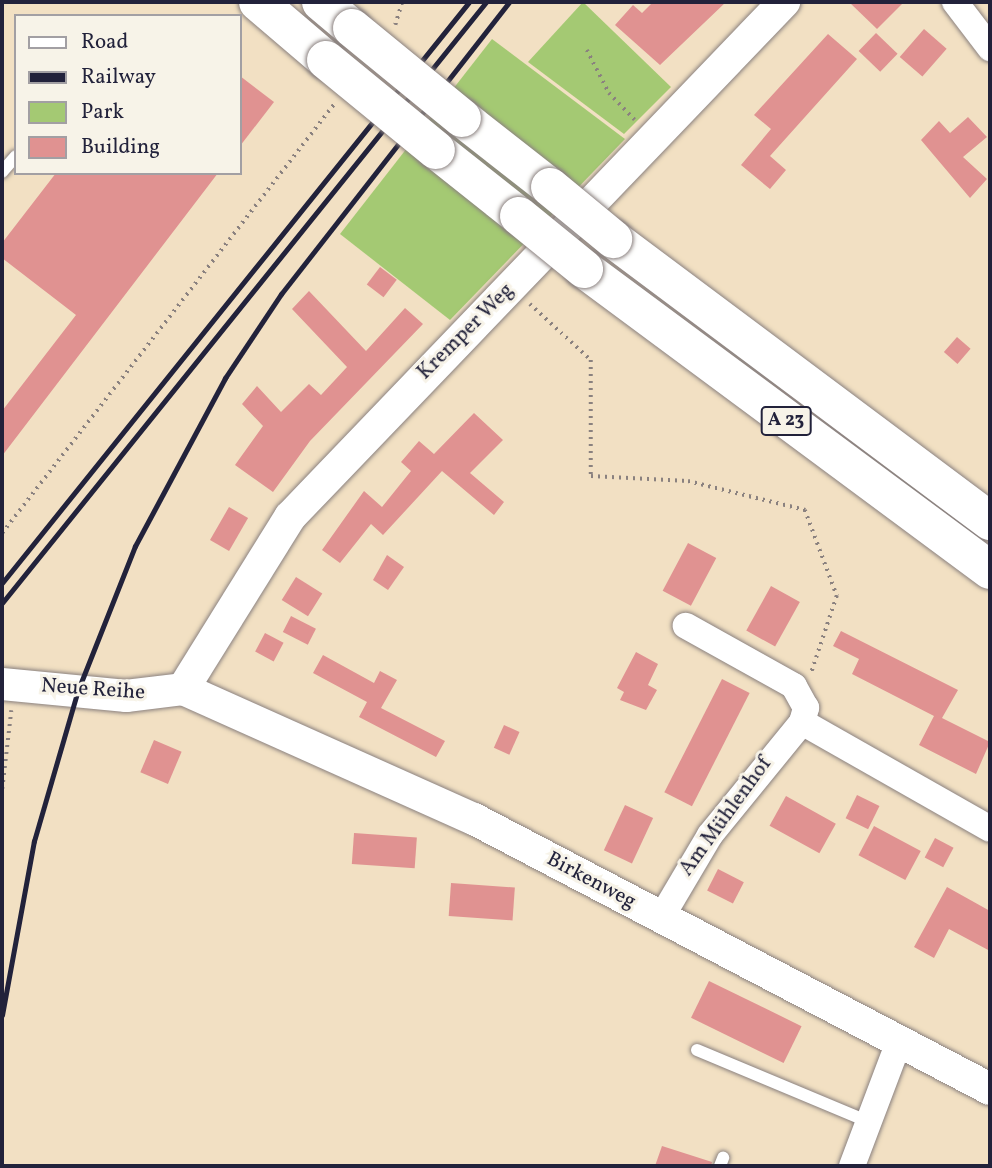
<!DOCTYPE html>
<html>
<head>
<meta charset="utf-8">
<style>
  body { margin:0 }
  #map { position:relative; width:992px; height:1168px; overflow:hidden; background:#f2e0c3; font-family:Vollkorn,serif }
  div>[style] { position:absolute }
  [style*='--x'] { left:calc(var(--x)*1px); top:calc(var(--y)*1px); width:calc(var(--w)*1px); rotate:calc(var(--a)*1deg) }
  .green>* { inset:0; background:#a4c973 }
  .building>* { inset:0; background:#e09291; transform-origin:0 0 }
  .path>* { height:3.5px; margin-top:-1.75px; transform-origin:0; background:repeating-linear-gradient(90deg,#8a817f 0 2px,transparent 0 7px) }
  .roads { filter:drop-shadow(0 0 2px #8a817f) drop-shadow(0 0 2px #8a817f) }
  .service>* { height:12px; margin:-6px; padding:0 6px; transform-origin:6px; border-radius:6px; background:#fff }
  .minor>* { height:26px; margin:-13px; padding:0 13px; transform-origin:13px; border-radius:13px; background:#fff }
  .tertiary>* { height:32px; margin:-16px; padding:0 16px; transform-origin:16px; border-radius:16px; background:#fff }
  .motorway>* { height:38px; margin:-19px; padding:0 19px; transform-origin:19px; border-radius:19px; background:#fff }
  .rail>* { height:5px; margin:-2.5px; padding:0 2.5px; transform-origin:2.5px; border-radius:2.5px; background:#22223b }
  .bridges { filter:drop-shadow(0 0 2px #8a817f) drop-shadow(0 0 2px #8a817f) }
  .motorway-bridge>* { height:38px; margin:-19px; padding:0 19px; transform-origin:19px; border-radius:19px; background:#fff }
  span { translate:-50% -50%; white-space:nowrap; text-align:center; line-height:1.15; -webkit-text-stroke:6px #f7f3e8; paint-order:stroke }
  .shield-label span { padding:2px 5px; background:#f7f3e8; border:2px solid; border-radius:5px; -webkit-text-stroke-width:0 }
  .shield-label { font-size:19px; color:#22223b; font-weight:700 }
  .street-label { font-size:21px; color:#22223b }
  .frame { position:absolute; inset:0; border:4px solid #22223b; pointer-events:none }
  .legend { position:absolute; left:14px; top:14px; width:228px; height:161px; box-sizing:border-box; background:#f7f3e8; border:2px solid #a29fa3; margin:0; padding:9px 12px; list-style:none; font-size:21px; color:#22223b }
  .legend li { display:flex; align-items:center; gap:14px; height:35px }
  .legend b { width:35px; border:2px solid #a29fa3 }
</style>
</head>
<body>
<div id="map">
  <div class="green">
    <i style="clip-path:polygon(583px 2px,671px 87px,624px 134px,528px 62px)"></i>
    <i style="clip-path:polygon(492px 39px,625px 139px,450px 320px,340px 234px)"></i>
  </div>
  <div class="building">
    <i style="clip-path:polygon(653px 2px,726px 2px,660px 65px,615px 25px,633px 5px,642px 13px)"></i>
    <i style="clip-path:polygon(849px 2px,904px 2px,877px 29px)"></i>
    <i style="left:924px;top:29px;width:30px;height:37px;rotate:41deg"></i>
    <i style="left:876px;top:33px;width:30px;height:25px;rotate:44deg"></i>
    <i style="clip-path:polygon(828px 34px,857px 59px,770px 156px,786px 170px,770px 189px,741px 165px,771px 129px,754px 115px)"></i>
    <i style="clip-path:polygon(240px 76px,274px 102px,240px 146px)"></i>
    <i style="clip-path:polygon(968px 117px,987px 137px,963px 157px,987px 179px,970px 198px,921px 140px,939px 121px,950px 133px)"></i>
    <i style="clip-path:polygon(56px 173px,218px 173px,2px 456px,2px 411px,76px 315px,2px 258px,2px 243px)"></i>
    <i style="left:380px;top:267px;width:21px;height:22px;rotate:37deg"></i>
    <i style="clip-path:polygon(309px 291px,366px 351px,405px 308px,423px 324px,310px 441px,273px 492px,235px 465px,263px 426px,242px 404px,257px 386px,281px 412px,309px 384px,321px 395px,347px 367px,292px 309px)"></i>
    <i style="left:957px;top:337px;width:18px;height:20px;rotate:41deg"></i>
    <i style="clip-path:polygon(474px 413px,503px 440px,470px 473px,504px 502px,494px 515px,442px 471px,383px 535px,371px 524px,340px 563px,322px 550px,364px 491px,382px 507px,411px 471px,401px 462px,419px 441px,434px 454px)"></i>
    <i style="left:229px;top:507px;width:22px;height:38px;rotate:30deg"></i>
    <i style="left:688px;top:543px;width:32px;height:54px;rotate:28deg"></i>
    <i style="clip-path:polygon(387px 555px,404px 567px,388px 590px,373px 580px)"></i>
    <i style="left:296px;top:577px;width:31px;height:27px;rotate:32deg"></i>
    <i style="left:771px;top:586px;width:33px;height:51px;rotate:29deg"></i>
    <i style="left:291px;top:616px;width:28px;height:18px;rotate:27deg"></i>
    <i style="clip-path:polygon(841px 631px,958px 690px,942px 718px,990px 742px,976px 774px,919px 745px,934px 716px,852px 674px,859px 659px,833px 646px)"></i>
    <i style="left:265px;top:633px;width:21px;height:21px;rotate:28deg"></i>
    <i style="clip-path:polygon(636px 652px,658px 664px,648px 685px,657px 690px,646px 710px,620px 700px,624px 692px,617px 688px)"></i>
    <i style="clip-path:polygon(323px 655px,374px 683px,380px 671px,397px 680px,381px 708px,445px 741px,436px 757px,359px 717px,367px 702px,313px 673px)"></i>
    <i style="left:722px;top:679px;width:31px;height:127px;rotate:27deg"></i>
    <i style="left:504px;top:725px;width:17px;height:25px;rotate:24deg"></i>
    <i style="left:154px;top:740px;width:30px;height:35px;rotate:23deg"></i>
    <i style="left:857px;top:795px;width:25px;height:26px;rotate:26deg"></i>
    <i style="left:786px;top:796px;width:57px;height:34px;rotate:29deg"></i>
    <i style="left:625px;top:805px;width:31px;height:50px;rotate:25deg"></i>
    <i style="left:874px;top:826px;width:53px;height:33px;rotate:28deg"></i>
    <i style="left:354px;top:833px;width:63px;height:31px;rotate:4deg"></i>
    <i style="left:935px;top:838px;width:21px;height:22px;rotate:28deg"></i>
    <i style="left:718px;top:869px;width:29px;height:24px;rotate:27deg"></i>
    <i style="left:451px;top:883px;width:64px;height:33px;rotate:4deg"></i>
    <i style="clip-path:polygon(947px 887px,990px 911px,990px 951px,949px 929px,934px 958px,914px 947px)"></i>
    <i style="left:709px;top:981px;width:103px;height:41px;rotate:26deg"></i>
    <i style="clip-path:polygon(662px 1146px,712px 1162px,711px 1166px,655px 1166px)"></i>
  </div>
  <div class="path">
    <i style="--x:395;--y:25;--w:24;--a:-73"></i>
    <i style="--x:587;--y:50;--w:48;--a:62.9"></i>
    <i style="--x:609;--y:93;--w:37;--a:46"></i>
    <i style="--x:530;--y:304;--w:83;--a:42.6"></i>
    <i style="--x:591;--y:360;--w:116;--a:90"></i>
    <i style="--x:591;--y:476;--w:97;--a:3"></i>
    <i style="--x:688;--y:481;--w:121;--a:13.9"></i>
    <i style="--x:805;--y:510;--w:92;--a:69.6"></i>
    <i style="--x:837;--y:596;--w:82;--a:108.4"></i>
    <i style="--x:2;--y:533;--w:544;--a:-52.25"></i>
    <i style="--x:2;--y:789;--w:79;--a:-83.4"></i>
  </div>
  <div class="roads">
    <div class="service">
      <i style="--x:2;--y:172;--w:21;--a:-49"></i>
      <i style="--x:697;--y:1050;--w:186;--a:22.7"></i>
      <i style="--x:720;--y:1166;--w:9;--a:-69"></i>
    </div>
    <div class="minor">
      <i style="--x:955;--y:2;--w:58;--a:52.7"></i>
      <i style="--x:802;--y:722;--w:216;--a:29.6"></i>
      <i style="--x:661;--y:918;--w:96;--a:-59.4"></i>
      <i style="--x:710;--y:835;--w:146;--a:-50.8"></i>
      <i style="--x:802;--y:722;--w:15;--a:-74"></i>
      <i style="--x:806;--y:708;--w:25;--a:-119"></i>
      <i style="--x:794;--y:686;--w:124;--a:-150.9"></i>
      <i style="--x:852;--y:1166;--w:130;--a:-69.3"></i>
    </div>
    <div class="tertiary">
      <i style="--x:2;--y:684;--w:125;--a:5.5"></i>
      <i style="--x:126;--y:696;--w:57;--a:-7"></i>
      <i style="--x:183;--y:689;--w:203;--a:-58.1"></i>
      <i style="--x:290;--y:517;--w:714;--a:-46.19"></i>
      <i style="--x:183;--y:689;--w:319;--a:24.1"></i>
      <i style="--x:474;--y:819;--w:582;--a:27.62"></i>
    </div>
    <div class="motorway">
      <i style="--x:258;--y:2;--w:89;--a:40.5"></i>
      <i style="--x:321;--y:2;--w:40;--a:40"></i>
      <i style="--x:462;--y:118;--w:112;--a:38.1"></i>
      <i style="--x:436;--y:150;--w:106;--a:38.5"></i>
      <i style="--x:613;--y:239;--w:471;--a:36.8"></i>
      <i style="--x:584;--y:269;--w:505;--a:36.55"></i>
    </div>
  </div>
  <div class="rail">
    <i style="--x:2;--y:583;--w:745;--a:-51.21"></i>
    <i style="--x:2;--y:603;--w:772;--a:-51.15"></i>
    <i style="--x:2;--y:1015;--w:177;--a:-79.6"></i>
    <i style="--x:34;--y:841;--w:157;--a:-73.8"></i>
    <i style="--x:78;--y:690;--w:155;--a:-68.4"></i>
    <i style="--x:135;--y:546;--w:191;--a:-61.8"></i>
    <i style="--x:225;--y:378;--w:101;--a:-56.3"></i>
    <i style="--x:281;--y:294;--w:370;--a:-52"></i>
  </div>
  <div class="bridges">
    <div class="motorway-bridge">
      <i style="--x:352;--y:28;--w:142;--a:39.3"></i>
      <i style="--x:326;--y:60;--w:142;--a:39.3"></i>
      <i style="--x:550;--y:187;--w:82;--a:39.5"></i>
      <i style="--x:519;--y:216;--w:84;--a:39.2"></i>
    </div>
  </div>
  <div class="shield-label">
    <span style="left:786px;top:421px">A 23</span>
  </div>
  <div class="street-label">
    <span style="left:466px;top:332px;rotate:-45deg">Kremper Weg</span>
    <span style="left:93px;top:690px;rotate:4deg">Neue Reihe</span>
    <span style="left:726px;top:817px;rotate:-54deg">Am Mühlenhof</span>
    <span style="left:591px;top:881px;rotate:28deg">Birkenweg</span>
  </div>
  <div class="frame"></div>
  <ul class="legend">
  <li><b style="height:9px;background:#fff"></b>Road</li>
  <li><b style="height:9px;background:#22223b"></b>Railway</li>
  <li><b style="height:19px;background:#a4c973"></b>Park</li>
  <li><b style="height:19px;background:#e09291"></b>Building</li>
  </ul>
</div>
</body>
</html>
